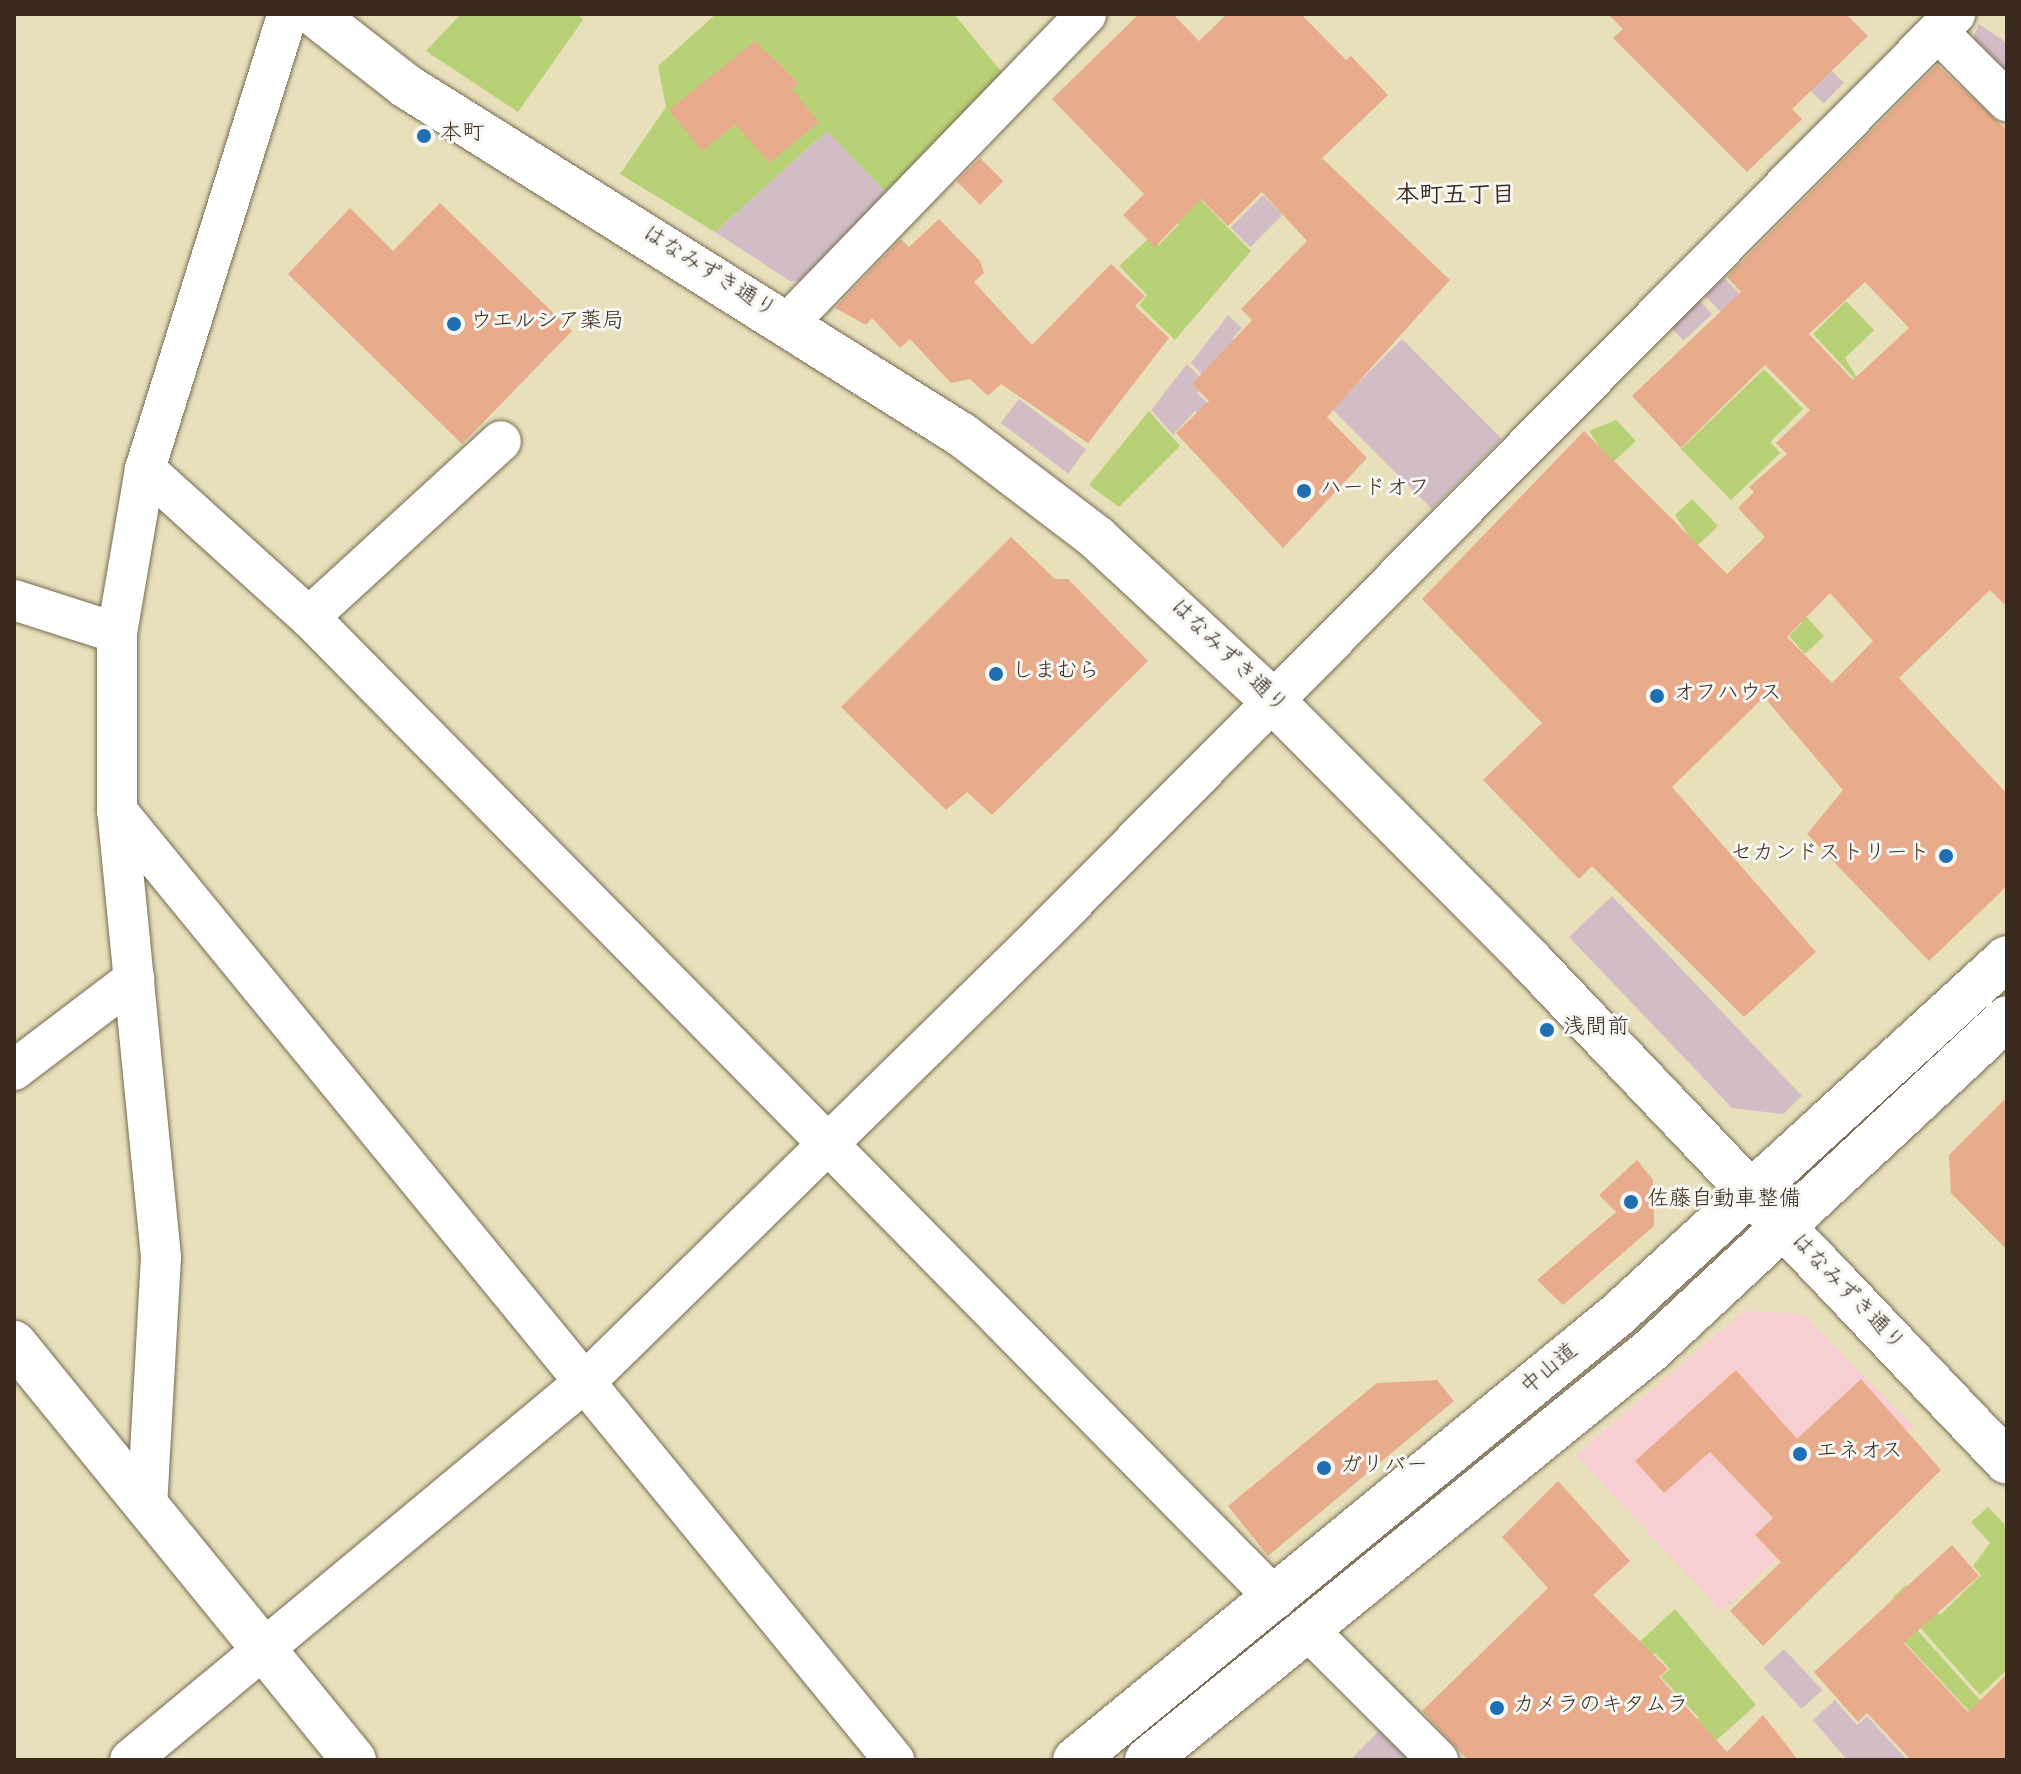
<!DOCTYPE html>
<html>
<head>
<meta charset="utf-8">
<style>
  body { margin:0 }
  #map { position:relative; width:2021px; height:1774px; overflow:hidden; background:#e8e0bb; font-family:"Gochi Hand","Klee One",sans-serif }
  div>[style] { position:absolute }
  [style*='--x'] { left:calc(var(--x)*1px); top:calc(var(--y)*1px); width:calc(var(--w)*1px); rotate:calc(var(--a)*1deg) }
  .built>* { inset:0; background:#f7cfd2 }
  .industrial>* { inset:0; background:#d2bdc6; transform-origin:0 0 }
  .green>* { inset:0; background:#b8d176 }
  .building>* { inset:0; background:#e8ac8c; transform-origin:0 0 }
  .roads { filter:drop-shadow(0 0 2px #786a55) drop-shadow(0 0 2px #786a55) }
  .minor>* { height:40px; margin:-20px; padding:0 20px; transform-origin:20px; border-radius:20px; background:#fff }
  .tertiary>* { height:44px; margin:-22px; padding:0 22px; transform-origin:22px; border-radius:22px; background:#fff }
  .trunk>* { height:44px; margin:-22px; padding:0 22px; transform-origin:22px; border-radius:22px; background:#fff }
  .dots>* { width:22px; height:22px; translate:-50% -50%; box-sizing:border-box; border:4px solid #f6f6f2; border-radius:50% }
  span { translate:-50% -50%; white-space:nowrap; text-align:center; line-height:1.15; -webkit-text-stroke:6px #f6f6f2; paint-order:stroke }
  .poi-label { font-size:22px; color:#3b2a1e }
  .left { translate:0 -50%; text-align:left }
  .right { translate:-100% -50%; text-align:right }
  .street-label { font-size:22px; color:#3b2a1e }
  .neighbourhood-label { font-size:24px; color:#3b2a1e; font-weight:700 }
  .frame { position:absolute; inset:0; border:16px solid #3b2a1e; pointer-events:none }
</style>
</head>
<body>
<div id="map">
  <div class="built">
    <i style="clip-path:polygon(1745px 1310px,1803px 1314px,1914px 1427px,1722px 1612px,1576px 1455px)"></i>
  </div>
  <div class="industrial">
    <i style="left:1777px;top:18px;width:93px;height:29px;rotate:44deg"></i>
    <i style="clip-path:polygon(1979px 24px,2007px 43px,2007px 83px,1970px 46px)"></i>
    <i style="clip-path:polygon(827px 131px,890px 196px,807px 281px,790px 281px,715px 232px)"></i>
    <i style="left:1263px;top:195px;width:28px;height:46px;rotate:45deg"></i>
    <i style="clip-path:polygon(1724px 278px,1791px 344px,1761px 352px,1705px 296px)"></i>
    <i style="left:1697px;top:298px;width:22px;height:39px;rotate:47deg"></i>
    <i style="clip-path:polygon(1228px 315px,1242px 328px,1232px 339px,1243px 350px,1211px 384px,1191px 363px)"></i>
    <i style="left:1402px;top:339px;width:141px;height:99px;rotate:45deg"></i>
    <i style="clip-path:polygon(1187px 364px,1206px 383px,1197px 393px,1217px 413px,1207px 422px,1195px 411px,1173px 435px,1151px 410px)"></i>
    <i style="left:1019px;top:399px;width:84px;height:30px;rotate:37deg"></i>
    <i style="clip-path:polygon(1612px 896px,1802px 1096px,1783px 1114px,1732px 1108px,1569px 937px)"></i>
    <i style="left:1784px;top:1649px;width:56px;height:28px;rotate:47deg"></i>
    <i style="clip-path:polygon(1835px 1700px,1857px 1725px,1867px 1716px,1907px 1760px,1847px 1760px,1813px 1720px)"></i>
    <i style="clip-path:polygon(1380px 1730px,1411px 1760px,1350px 1760px)"></i>
  </div>
  <div class="green">
    <i style="clip-path:polygon(461px 14px,578px 14px,583px 20px,518px 112px,426px 51px)"></i>
    <i style="clip-path:polygon(716px 14px,954px 14px,1004px 75px,890px 196px,827px 131px,715px 232px,620px 174px,666px 107px,658px 66px)"></i>
    <i style="clip-path:polygon(1186px 185px,1251px 251px,1175px 340px,1139px 305px,1147px 295px,1119px 266px,1150px 237px,1159px 245px,1179px 224px,1163px 208px)"></i>
    <i style="clip-path:polygon(1846px 301px,1874px 330px,1845px 358px,1863px 388px,1813px 334px)"></i>
    <i style="clip-path:polygon(1764px 369px,1803px 409px,1770px 442px,1780px 453px,1731px 500px,1681px 449px)"></i>
    <i style="clip-path:polygon(1149px 411px,1180px 446px,1119px 507px,1089px 485px)"></i>
    <i style="clip-path:polygon(1616px 420px,1636px 441px,1611px 464px,1589px 431px)"></i>
    <i style="clip-path:polygon(1692px 499px,1718px 526px,1696px 547px,1675px 515px)"></i>
    <i style="clip-path:polygon(1790px 599px,1824px 636px,1805px 654px,1789px 636px,1802px 623px,1784px 605px)"></i>
    <i style="clip-path:polygon(1988px 1507px,2007px 1527px,2007px 1670px,1980px 1695px,1893px 1597px,1906px 1585px,1940px 1615px,1981px 1575px,1973px 1566px,1990px 1543px,1971px 1522px)"></i>
    <i style="clip-path:polygon(1675px 1609px,1756px 1705px,1694px 1760px,1658px 1756px,1699px 1718px,1661px 1677px,1670px 1669px,1655px 1653px,1646px 1661px,1634px 1647px)"></i>
    <i style="clip-path:polygon(1910px 1622px,1997px 1719px,1983px 1726px,1896px 1633px)"></i>
  </div>
  <div class="building">
    <i style="clip-path:polygon(1139px 14px,1173px 14px,1199px 41px,1227px 14px,1301px 14px,1346px 60px,1351px 56px,1388px 95px,1322px 158px,1450px 280px,1327px 417px,1367px 458px,1283px 548px,1176px 433px,1209px 401px,1192px 384px,1252px 320px,1241px 309px,1307px 241px,1262px 192px,1228px 226px,1201px 199px,1155px 247px,1123px 215px,1144px 194px,1052px 99px)"></i>
    <i style="clip-path:polygon(1608px 14px,1846px 14px,1868px 36px,1792px 109px,1802px 119px,1747px 172px,1613px 38px,1623px 29px)"></i>
    <i style="clip-path:polygon(755px 41px,799px 83px,792px 89px,819px 122px,769px 163px,736px 124px,702px 151px,669px 110px)"></i>
    <i style="clip-path:polygon(evenodd,1937px 65px,2007px 130px,2007px 607px,1990px 590px,1899px 678px,2007px 794px,2007px 886px,1929px 961px,1807px 834px,1843px 790px,1764px 697px,1672px 787px,1816px 952px,1744px 1017px,1592px 866px,1579px 879px,1483px 780px,1542px 723px,1422px 599px,1584px 431px,1727px 574px,1765px 537px,1738px 508px,1754px 492px,1749px 487px,1787px 454px,1776px 443px,1810px 410px,1765px 365px,1681px 448px,1632px 396px,1741px 292px,1727px 277px,1937px 65px,1865px 282px,1909px 328px,1853px 380px,1809px 334px,1865px 282px,1937px 65px,1830px 593px,1873px 641px,1832px 683px,1787px 637px,1830px 593px)"></i>
    <i style="left:980px;top:158px;width:33px;height:33px;rotate:45deg"></i>
    <i style="clip-path:polygon(440px 203px,572px 331px,462px 444px,288px 274px,350px 208px,393px 251px)"></i>
    <i style="clip-path:polygon(939px 219px,980px 261px,984px 273px,974px 282px,1032px 345px,1111px 264px,1145px 296px,1135px 306px,1169px 338px,1088px 443px,1001px 384px,988px 396px,970px 379px,951px 383px,910px 339px,900px 348px,872px 318px,866px 325px,835px 308px,901px 239px,909px 247px)"></i>
    <i style="clip-path:polygon(1011px 537px,1055px 579px,1068px 579px,1148px 661px,992px 815px,967px 792px,946px 810px,841px 707px)"></i>
    <i style="clip-path:polygon(2007px 1097px,2007px 1250px,1951px 1193px,1949px 1155px)"></i>
    <i style="clip-path:polygon(1637px 1160px,1653px 1180px,1654px 1226px,1563px 1305px,1537px 1280px,1616px 1212px,1599px 1195px)"></i>
    <i style="clip-path:polygon(1736px 1370px,1797px 1439px,1861px 1379px,1941px 1470px,1763px 1646px,1730px 1611px,1781px 1562px,1755px 1535px,1773px 1518px,1710px 1452px,1664px 1493px,1635px 1461px)"></i>
    <i style="clip-path:polygon(1437px 1380px,1454px 1401px,1268px 1556px,1228px 1506px,1377px 1383px)"></i>
    <i style="clip-path:polygon(1558px 1481px,1630px 1561px,1593px 1595px,1668px 1669px,1659px 1677px,1727px 1752px,1763px 1715px,1798px 1760px,1468px 1760px,1422px 1711px,1548px 1588px,1502px 1537px)"></i>
    <i style="clip-path:polygon(1952px 1545px,1979px 1576px,1904px 1643px,1968px 1712px,2007px 1674px,2007px 1760px,1911px 1760px,1867px 1713px,1858px 1722px,1814px 1672px)"></i>
  </div>
  <div class="roads">
    <div class="minor">
      <i style="--x:1938;--y:32;--w:98;--a:45"></i>
      <i style="--x:788;--y:323;--w:429;--a:-46"></i>
      <i style="--x:145;--y:469;--w:221;--a:42.1"></i>
      <i style="--x:309;--y:617;--w:1378;--a:45.44"></i>
      <i style="--x:14;--y:600;--w:108;--a:17.8"></i>
      <i style="--x:309;--y:617;--w:260;--a:-42.5"></i>
      <i style="--x:117;--y:811;--w:1227;--a:50.69"></i>
      <i style="--x:14;--y:1070;--w:151;--a:-37.2"></i>
      <i style="--x:147;--y:1507;--w:250;--a:-86.8"></i>
      <i style="--x:161;--y:1257;--w:448;--a:-95.6"></i>
      <i style="--x:117;--y:811;--w:178;--a:-90"></i>
      <i style="--x:117;--y:633;--w:166;--a:-80.3"></i>
      <i style="--x:145;--y:469;--w:477;--a:-72.6"></i>
      <i style="--x:1310;--y:1632;--w:181;--a:45"></i>
      <i style="--x:130;--y:1760;--w:593;--a:-39.73"></i>
      <i style="--x:586;--y:1381;--w:640;--a:-44.43"></i>
      <i style="--x:1043;--y:933;--w:1295;--a:-45.22"></i>
    </div>
    <div class="tertiary">
      <i style="--x:314;--y:14;--w:117;--a:38"></i>
      <i style="--x:406;--y:86;--w:656;--a:32.12"></i>
      <i style="--x:962;--y:435;--w:170;--a:37.3"></i>
      <i style="--x:1097;--y:538;--w:240;--a:42.8"></i>
      <i style="--x:1273;--y:701;--w:365;--a:45.2"></i>
      <i style="--x:1530;--y:960;--w:692;--a:46.46"></i>
      <i style="--x:14;--y:1343;--w:538;--a:50.81"></i>
    </div>
    <div class="trunk">
      <i style="--x:1075;--y:1760;--w:700;--a:-39.38"></i>
      <i style="--x:1616;--y:1316;--w:530;--a:-42.48"></i>
      <i style="--x:1147;--y:1760;--w:648;--a:-39.12"></i>
      <i style="--x:1650;--y:1351;--w:488;--a:-43"></i>
    </div>
  </div>
  <div class="dots">
    <i style="left:424px;top:136px;background:#1f6fb2"></i>
    <i style="left:454px;top:324px;background:#1f6fb2"></i>
    <i style="left:1304px;top:491px;background:#1f6fb2"></i>
    <i style="left:996px;top:674px;background:#1f6fb2"></i>
    <i style="left:1657px;top:696px;background:#1f6fb2"></i>
    <i style="left:1946px;top:856px;background:#1f6fb2"></i>
    <i style="left:1547px;top:1030px;background:#1f6fb2"></i>
    <i style="left:1631px;top:1202px;background:#1f6fb2"></i>
    <i style="left:1800px;top:1454px;background:#1f6fb2"></i>
    <i style="left:1324px;top:1468px;background:#1f6fb2"></i>
    <i style="left:1497px;top:1708px;background:#1f6fb2"></i>
  </div>
  <div class="poi-label">
    <span class="left" style="left:440px;top:136px">本町</span>
    <span class="left" style="left:470px;top:324px">ウエルシア薬局</span>
    <span class="left" style="left:1320px;top:491px">ハードオフ</span>
    <span class="left" style="left:1012px;top:674px">しまむら</span>
    <span class="left" style="left:1673px;top:696px">オフハウス</span>
    <span class="right" style="left:1930px;top:856px">セカンドストリート</span>
    <span class="left" style="left:1563px;top:1030px">浅間前</span>
    <span class="left" style="left:1647px;top:1202px">佐藤自動車整備</span>
    <span class="left" style="left:1816px;top:1454px">エネオス</span>
    <span class="left" style="left:1340px;top:1468px">ガリバー</span>
    <span class="left" style="left:1513px;top:1708px">カメラのキタムラ</span>
  </div>
  <div class="street-label">
    <span style="left:708px;top:274px;rotate:32deg">はなみずき通り</span>
    <span style="left:1227px;top:658px;rotate:44deg">はなみずき通り</span>
    <span style="left:1846px;top:1294px;rotate:46deg">はなみずき通り</span>
    <span style="left:1551px;top:1371px;rotate:-40deg">中山道</span>
  </div>
  <div class="neighbourhood-label">
    <span style="left:1455px;top:198px">本町五丁目</span>
  </div>
  <div class="frame"></div>
</div>
</body>
</html>
